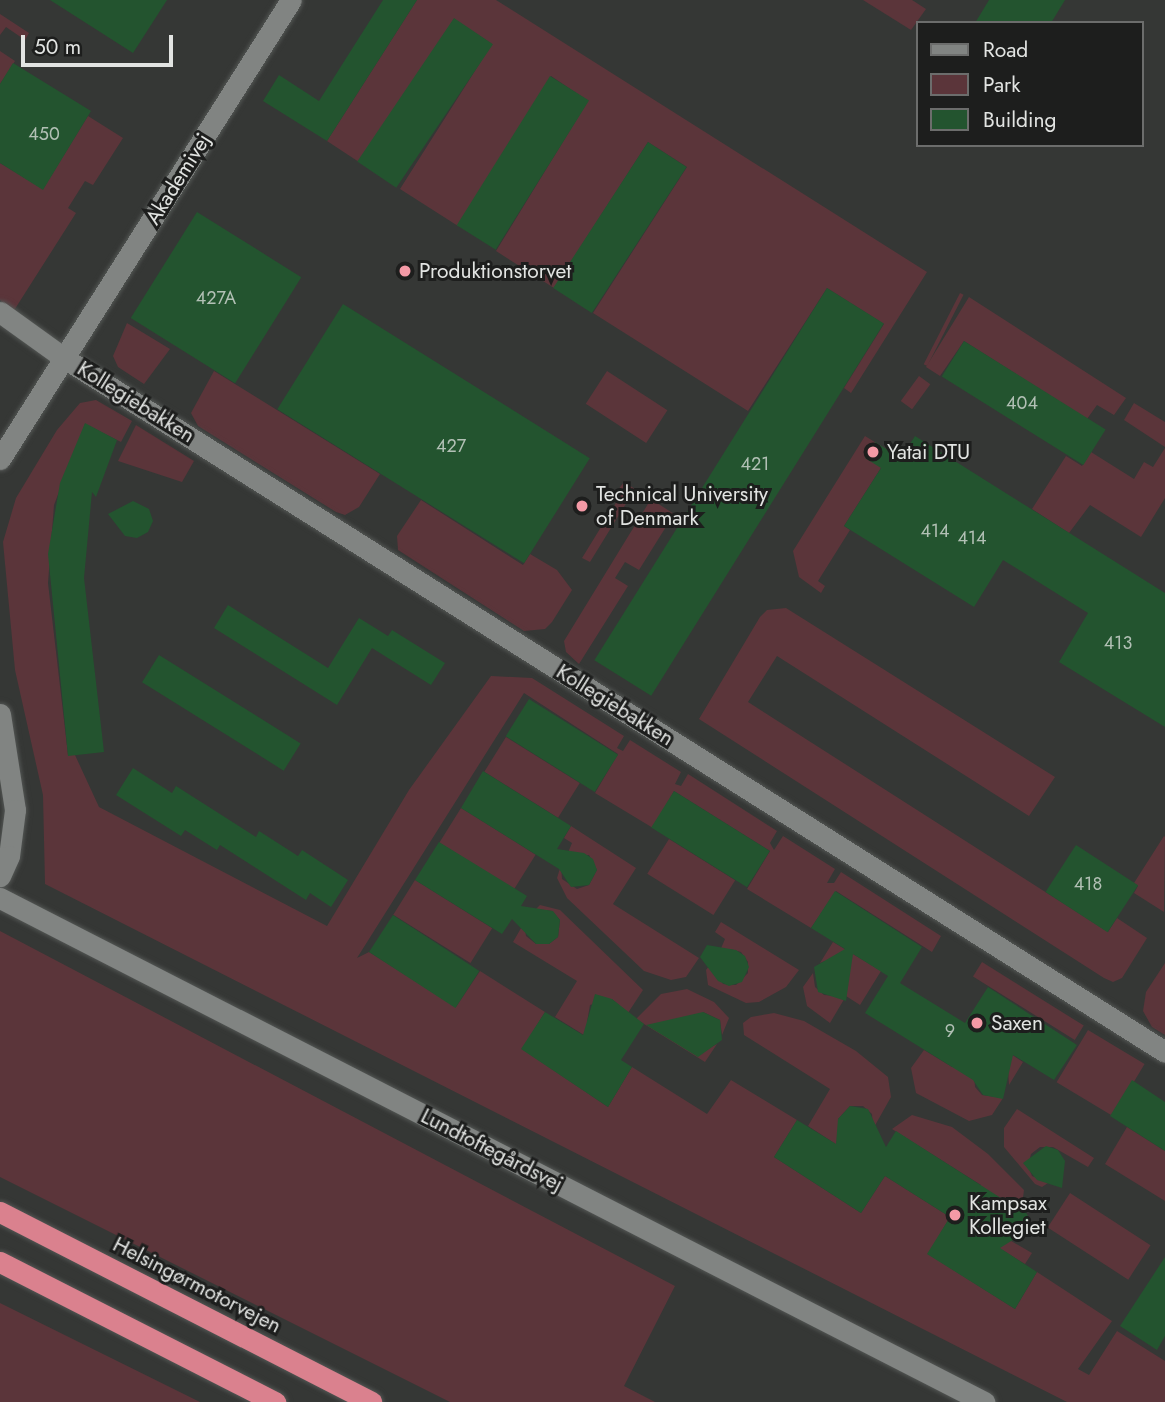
<!DOCTYPE html>
<html>
<head>
<meta charset="utf-8">
<style>
  body { margin:0 }
  #map { position:relative; width:1165px; height:1402px; overflow:hidden; background:#353735; font-family:Jost,sans-serif }
  div>[style] { position:absolute }
  [style*='--x'] { left:calc(var(--x)*1px); top:calc(var(--y)*1px); width:calc(var(--w)*1px); rotate:calc(var(--a)*1deg) }
  .green>* { inset:0; background:#5b353a; transform-origin:0 0 }
  .building>* { inset:0; background:#23542f; transform-origin:0 0 }
  .roads { filter:drop-shadow(0 0 2px #535654) drop-shadow(0 0 2px #535654) }
  .street>* { height:21px; margin:-10.5px; padding:0 10.5px; transform-origin:10.5px; border-radius:10.5px; background:#818482 }
  .secondary>* { height:21px; margin:-10.5px; padding:0 10.5px; transform-origin:10.5px; border-radius:10.5px; background:#818482 }
  .highway>* { height:21px; margin:-10.5px; padding:0 10.5px; transform-origin:10.5px; border-radius:10.5px; background:#da818e }
  .dots>* { width:19px; height:19px; translate:-50% -50%; box-sizing:border-box; border:4px solid #1d1e1d; border-radius:50% }
  span { translate:-50% -50%; white-space:nowrap; text-align:center; line-height:1.15; -webkit-text-stroke:6px #1d1e1d; paint-order:stroke }
  .number-label { font-size:18px; color:#b2c0b5 }
  .number-label span { -webkit-text-stroke-width:0 }
  .street-label { font-size:21px; color:#e2e4e2 }
  .poi-label { font-size:21px; color:#e2e4e2 }
  .left { translate:0 -50%; text-align:left }
  .legend { position:absolute; left:916px; top:21px; width:228px; height:126px; box-sizing:border-box; background:#1d1e1d; border:2px solid #6c6d6c; margin:0; padding:9px 12px; list-style:none; font-size:21px; color:#e2e4e2 }
  .legend li { display:flex; align-items:center; gap:14px; height:35px }
  .legend b { width:35px; border:2px solid #6c6d6c }
  .scale { position:absolute; left:21px; top:35px; width:152px; height:32px; box-sizing:border-box; border:4px solid #e2e4e2; border-top:0; padding-left:9px; font-size:21px; line-height:24px; white-space:nowrap; color:#e2e4e2; -webkit-text-stroke:5px #1d1e1d; paint-order:stroke }
</style>
</head>
<body>
<div id="map">
  <div class="green">
    <i style="clip-path:polygon(417px 0,496px 0,927px 272px,851px 393px,844px 388px,884px 324px,827px 288px,748px 411px,593px 313px,687px 167px,648px 142px,554px 288px,496px 251px,588px 101px,551px 76px,458px 226px,400px 189px,492px 44px,454px 19px,362px 164px,327px 141px)"></i>
    <i style="clip-path:polygon(863px 0,912px 0,926px 9px,911px 30px)"></i>
    <i style="clip-path:polygon(0 14px,29px 33px,25px 40px,6px 27px,0 35px)"></i>
    <i style="clip-path:polygon(0 51px,15px 61px,0 84px)"></i>
    <i style="clip-path:polygon(88px 116px,123px 138px,93px 185px,85px 181px,68px 208px,76px 213px,13px 312px,0 300px,0 163px,43px 189px)"></i>
    <i style="left:960px;top:293px;width:4px;height:80px;rotate:27deg"></i>
    <i style="clip-path:polygon(969px 297px,1126px 398px,1114px 415px,1097px 405px,1087px 419px,964px 341px,940px 376px,926px 367px)"></i>
    <i style="clip-path:polygon(127px 323px,170px 349px,144px 384px,118px 367px,113px 356px)"></i>
    <i style="clip-path:polygon(214px 371px,380px 474px,359px 507px,345px 515px,336px 512px,198px 426px,191px 413px)"></i>
    <i style="left:607px;top:371px;width:72px;height:39px;rotate:33deg"></i>
    <i style="left:919px;top:376px;width:14px;height:31px;rotate:36deg"></i>
    <i style="clip-path:polygon(96px 400px,132px 421px,121px 442px,85px 424px,54px 505px,48px 583px,68px 755px,75px 755px,99px 807px,327px 926px,409px 790px,491px 676px,532px 678px,624px 736px,617px 748px,623px 751px,630px 740px,681px 772px,675px 784px,681px 786px,688px 774px,777px 831px,770px 843px,774px 850px,783px 836px,835px 869px,827px 883px,834px 883px,841px 872px,941px 936px,932px 952px,836px 891px,811px 928px,747px 889px,770px 851px,674px 791px,653px 828px,595px 793px,618px 754px,524px 693px,357px 958px,369px 952px,456px 1007px,480px 971px,545px 1012px,522px 1049px,608px 1107px,632px 1067px,707px 1114px,731px 1080px,797px 1120px,774px 1157px,861px 1213px,885px 1176px,950px 1217px,928px 1254px,1015px 1309px,1037px 1272px,1112px 1321px,1078px 1369px,1089px 1375px,1117px 1331px,1165px 1361px,1165px 1402px,1067px 1402px,45px 884px,43px 795px,15px 670px,3px 542px,16px 498px,57px 430px,80px 403px)"></i>
    <i style="clip-path:polygon(1134px 403px,1165px 422px,1165px 447px,1124px 420px)"></i>
    <i style="clip-path:polygon(136px 425px,194px 461px,182px 482px,118px 461px)"></i>
    <i style="clip-path:polygon(865px 436px,891px 452px,844px 526px,850px 530px,818px 581px,825px 586px,821px 593px,799px 577px,793px 551px)"></i>
    <i style="clip-path:polygon(1165px 448px,1165px 498px,1141px 537px,1090px 505px,1069px 533px,1032px 509px,1066px 456px,1082px 466px,1091px 452px,1134px 479px,1144px 462px,1153px 467px)"></i>
    <i style="clip-path:polygon(624px 482px,635px 489px,590px 562px,582px 558px,622px 493px,618px 490px)"></i>
    <i style="clip-path:polygon(651px 499px,674px 514px,639px 570px,625px 562px,615px 578px,628px 586px,579px 664px,566px 652px,564px 641px)"></i>
    <i style="clip-path:polygon(421px 500px,523px 565px,530px 554px,557px 570px,572px 590px,552px 622px,545px 629px,524px 631px,398px 550px,397px 536px)"></i>
    <i style="clip-path:polygon(786px 608px,1055px 777px,1029px 816px,777px 656px,748px 702px,1108px 932px,1117px 918px,1147px 938px,1122px 978px,1113px 982px,1104px 978px,699px 719px,760px 617px,767px 610px)"></i>
    <i style="left:506px;top:737px;width:87px;height:41px;rotate:32deg"></i>
    <i style="left:461px;top:808px;width:88px;height:41px;rotate:32deg"></i>
    <i style="clip-path:polygon(571px 826px,636px 868px,613px 904px,699px 958px,686px 977px,671px 980px,644px 971px,567px 898px,557px 878px,561px 865px,562px 879px,577px 889px,589px 885px,597px 870px,589px 855px,567px 855px,572px 843px,564px 838px)"></i>
    <i style="clip-path:polygon(1164px 836px,1165px 837px,1164px 912px,1134px 893px,1138px 886px,1134px 883px)"></i>
    <i style="left:669px;top:839px;width:78px;height:41px;rotate:32deg"></i>
    <i style="left:415px;top:880px;width:91px;height:41px;rotate:32deg"></i>
    <i style="clip-path:polygon(540px 905px,560px 910px,643px 990px,622px 1022px,621px 1007px,612px 999px,590px 1005px,587px 1022px,605px 1048px,555px 1017px,577px 981px,513px 942px,524px 923px,526px 936px,536px 944px,549px 944px,558px 937px,560px 920px,552px 911px,536px 909px)"></i>
    <i style="clip-path:polygon(721px 922px,799px 970px,786px 987px,759px 1002px,746px 1003px,708px 985px,706px 970px,712px 962px,723px 984px,736px 985px,748px 973px,748px 962px,741px 952px,730px 949px,719px 953px,725px 939px,715px 932px)"></i>
    <i style="clip-path:polygon(0 931px,675px 1286px,624px 1386px,655px 1402px,450px 1402px,0 1177px)"></i>
    <i style="clip-path:polygon(833px 942px,881px 971px,860px 1005px,846px 996px,830px 1023px,807px 1006px,803px 987px,813px 973px,815px 987px,824px 995px,836px 996px,846px 989px,849px 972px,825px 961px,820px 963px)"></i>
    <i style="left:982px;top:962px;width:120px;height:17px;rotate:32deg"></i>
    <i style="clip-path:polygon(1165px 963px,1165px 1035px,1152px 1027px,1143px 1011px,1146px 992px)"></i>
    <i style="clip-path:polygon(687px 989px,714px 1002px,729px 1018px,722px 1035px,720px 1020px,703px 1012px,707px 1049px,717px 1044px,705px 1062px,636px 1019px,661px 994px)"></i>
    <i style="clip-path:polygon(774px 1013px,804px 1021px,856px 1051px,888px 1077px,891px 1097px,873px 1129px,872px 1114px,863px 1106px,850px 1106px,838px 1119px,856px 1157px,808px 1126px,830px 1089px,744px 1035px,743px 1023px,751px 1017px)"></i>
    <i style="clip-path:polygon(974px 1030px,1023px 1062px,1009px 1085px,1008px 1070px,974px 1075px,975px 1087px,982px 1095px,1003px 1098px,992px 1115px,969px 1121px,916px 1093px,911px 1068px,924px 1050px,952px 1067px)"></i>
    <i style="left:1088px;top:1030px;width:66px;height:61px;rotate:31deg"></i>
    <i style="clip-path:polygon(1017px 1109px,1094px 1158px,1088px 1167px,1053px 1147px,1040px 1147px,1031px 1154px,1028px 1166px,1032px 1176px,1048px 1183px,1042px 1187px,1035px 1184px,1004px 1147px,1004px 1128px)"></i>
    <i style="clip-path:polygon(912px 1115px,952px 1127px,988px 1154px,1024px 1190px,1022px 1205px,1004px 1202px,1006px 1238px,1032px 1253px,1025px 1264px,959px 1223px,981px 1185px,892px 1129px)"></i>
    <i style="clip-path:polygon(1127px 1127px,1165px 1151px,1165px 1201px,1105px 1164px)"></i>
    <i style="left:1070px;top:1193px;width:96px;height:41px;rotate:33deg"></i>
    <i style="clip-path:polygon(0 1303px,200px 1402px,0 1402px)"></i>
  </div>
  <div class="building">
    <i style="clip-path:polygon(50px 0,167px 0,133px 53px)"></i>
    <i style="clip-path:polygon(383px 0,417px 0,327px 141px,263px 101px,279px 75px,319px 101px)"></i>
    <i style="clip-path:polygon(989px 0,1065px 0,1051px 23px,975px 23px)"></i>
    <i style="left:454px;top:18px;width:47px;height:173px;rotate:34deg"></i>
    <i style="clip-path:polygon(13px 63px,91px 111px,43px 190px,0 163px,0 84px)"></i>
    <i style="left:550px;top:76px;width:46px;height:176px;rotate:32deg"></i>
    <i style="left:648px;top:142px;width:46px;height:174px;rotate:33deg"></i>
    <i style="left:197px;top:212px;width:123px;height:125px;rotate:32deg"></i>
    <i style="left:827px;top:288px;width:67px;height:439px;rotate:32deg"></i>
    <i style="left:343px;top:304px;width:291px;height:124px;rotate:32deg"></i>
    <i style="left:964px;top:341px;width:167px;height:42px;rotate:32deg"></i>
    <i style="clip-path:polygon(85px 423px,117px 440px,96px 497px,92px 492px,84px 578px,104px 752px,68px 756px,48px 554px,60px 483px)"></i>
    <i style="clip-path:polygon(915px 436px,1165px 593px,1165px 727px,1059px 662px,1088px 613px,1003px 560px,974px 607px,844px 526px,881px 468px,865px 458px,875px 442px,901px 458px)"></i>
    <i style="clip-path:polygon(133px 501px,149px 509px,153px 521px,148px 532px,137px 538px,125px 536px,108px 514px)"></i>
    <i style="clip-path:polygon(228px 605px,328px 668px,359px 618px,388px 636px,392px 630px,445px 663px,431px 685px,372px 648px,337px 705px,214px 628px)"></i>
    <i style="left:159px;top:655px;width:167px;height:32px;rotate:32deg"></i>
    <i style="left:529px;top:699px;width:105px;height:44px;rotate:32deg"></i>
    <i style="clip-path:polygon(133px 768px,172px 793px,176px 786px,256px 837px,259px 831px,298px 856px,302px 850px,348px 880px,331px 907px,310px 893px,306px 900px,220px 845px,217px 850px,185px 830px,181px 836px,116px 795px)"></i>
    <i style="clip-path:polygon(483px 771px,571px 826px,557px 849px,584px 853px,593px 859px,597px 870px,589px 885px,571px 887px,559px 869px,461px 808px)"></i>
    <i style="left:674px;top:791px;width:113px;height:43px;rotate:32deg"></i>
    <i style="clip-path:polygon(439px 842px,527px 896px,521px 906px,553px 911px,560px 920px,558px 937px,549px 944px,536px 944px,512px 919px,502px 934px,415px 880px)"></i>
    <i style="left:1076px;top:845px;width:74px;height:56px;rotate:33deg"></i>
    <i style="clip-path:polygon(835px 891px,922px 947px,900px 983px,965px 1023px,988px 987px,1077px 1045px,1054px 1080px,1013px 1055px,1003px 1099px,983px 1095px,973px 1080px,865px 1013px,888px 976px,853px 954px,846px 1001px,818px 992px,814px 967px,845px 949px,811px 928px)"></i>
    <i style="left:393px;top:915px;width:103px;height:44px;rotate:33deg"></i>
    <i style="clip-path:polygon(707px 945px,736px 950px,745px 956px,749px 967px,742px 982px,729px 986px,718px 981px,700px 957px)"></i>
    <i style="clip-path:polygon(595px 994px,612px 999px,644px 1024px,621px 1060px,632px 1067px,608px 1107px,521px 1049px,545px 1012px,583px 1035px)"></i>
    <i style="clip-path:polygon(703px 1012px,720px 1020px,722px 1040px,698px 1057px,646px 1025px)"></i>
    <i style="clip-path:polygon(1132px 1080px,1165px 1102px,1165px 1151px,1110px 1116px)"></i>
    <i style="clip-path:polygon(850px 1106px,868px 1109px,886px 1147px,896px 1131px,1004px 1200px,1022px 1205px,1028px 1216px,1027px 1231px,1000px 1248px,1037px 1272px,1015px 1309px,927px 1254px,950px 1217px,885px 1176px,861px 1213px,774px 1157px,797px 1120px,836px 1144px,838px 1119px)"></i>
    <i style="clip-path:polygon(1046px 1146px,1058px 1150px,1065px 1161px,1062px 1188px,1037px 1180px,1023px 1163px)"></i>
    <i style="clip-path:polygon(1165px 1257px,1165px 1336px,1157px 1350px,1120px 1326px)"></i>
  </div>
  <div class="roads">
    <div class="street">
      <i style="--x:0;--y:312;--w:79;--a:35.7"></i>
      <i style="--x:64;--y:358;--w:1301;--a:32.22"></i>
      <i style="--x:0;--y:459;--w:543;--a:-57.63"></i>
      <i style="--x:0;--y:714;--w:97;--a:81.1"></i>
      <i style="--x:15;--y:810;--w:46;--a:97.4"></i>
      <i style="--x:9;--y:856;--w:22;--a:114"></i>
    </div>
    <div class="secondary">
      <i style="--x:0;--y:898;--w:1106;--a:27.12"></i>
    </div>
    <div class="highway">
      <i style="--x:0;--y:1212;--w:417;--a:27.1"></i>
      <i style="--x:0;--y:1262;--w:309;--a:27"></i>
    </div>
  </div>
  <div class="dots">
    <i style="left:405px;top:271px;background:#f49aa6"></i>
    <i style="left:873px;top:452px;background:#f49aa6"></i>
    <i style="left:582px;top:506px;background:#f49aa6"></i>
    <i style="left:977px;top:1023px;background:#f49aa6"></i>
    <i style="left:955px;top:1215px;background:#f49aa6"></i>
  </div>
  <div class="number-label">
    <span style="left:44px;top:134px">450</span>
    <span style="left:216px;top:298px">427A</span>
    <span style="left:1022px;top:403px">404</span>
    <span style="left:451px;top:446px">427</span>
    <span style="left:755px;top:464px">421</span>
    <span style="left:935px;top:531px">414</span>
    <span style="left:972px;top:538px">414</span>
    <span style="left:1118px;top:643px">413</span>
    <span style="left:1088px;top:884px">418</span>
    <span style="left:950px;top:1031px">9</span>
  </div>
  <div class="street-label">
    <span style="left:178px;top:179px;rotate:-58deg">Akademivej</span>
    <span style="left:136px;top:402px;rotate:32deg">Kollegiebakken</span>
    <span style="left:615px;top:705px;rotate:32deg">Kollegiebakken</span>
    <span style="left:492px;top:1150px;rotate:27deg">Lundtoftegårdsvej</span>
    <span style="left:197px;top:1285px;rotate:27deg">Helsingørmotorvejen</span>
  </div>
  <div class="poi-label">
    <span class="left" style="left:419px;top:271px">Produktionstorvet</span>
    <span class="left" style="left:887px;top:452px">Yatai DTU</span>
    <span class="left" style="left:596px;top:506px">Technical University<br>of Denmark</span>
    <span class="left" style="left:991px;top:1023px">Saxen</span>
    <span class="left" style="left:969px;top:1215px">Kampsax<br>Kollegiet</span>
  </div>
  <ul class="legend">
  <li><b style="height:9px;background:#818482"></b>Road</li>
  <li><b style="height:19px;background:#5b353a"></b>Park</li>
  <li><b style="height:19px;background:#23542f"></b>Building</li>
  </ul>
  <div class="scale">50 m</div>
</div>
</body>
</html>
